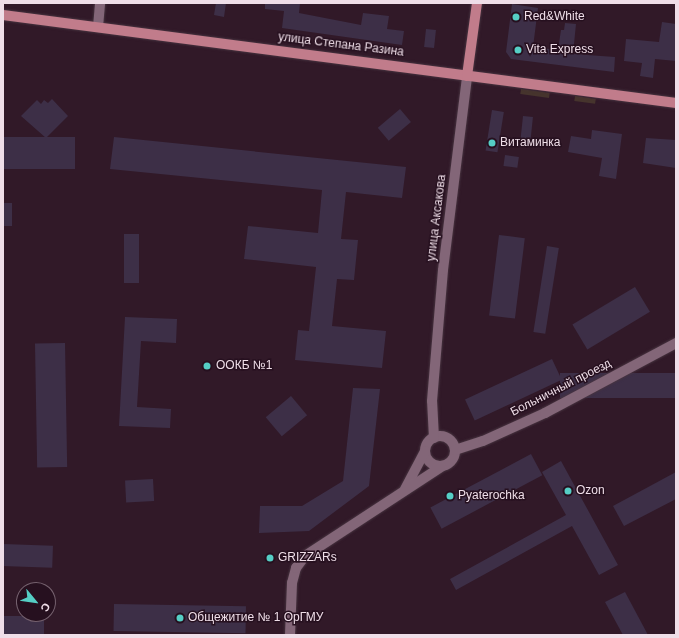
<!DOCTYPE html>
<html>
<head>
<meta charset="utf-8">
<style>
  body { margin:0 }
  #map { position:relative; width:679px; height:638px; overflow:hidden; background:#311928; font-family:Arial,sans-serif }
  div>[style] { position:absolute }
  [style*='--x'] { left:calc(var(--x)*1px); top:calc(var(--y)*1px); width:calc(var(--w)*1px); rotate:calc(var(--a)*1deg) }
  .green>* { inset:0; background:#46342d; transform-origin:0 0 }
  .building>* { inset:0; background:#3d2f47; transform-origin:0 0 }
  .roads { filter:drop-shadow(0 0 1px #473440) drop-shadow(0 0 1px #473440) }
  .minor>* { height:10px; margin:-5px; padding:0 5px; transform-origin:5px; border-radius:5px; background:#836678 }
  .minor>.ring { margin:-5px; padding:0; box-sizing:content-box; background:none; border:10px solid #836678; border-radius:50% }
  .major>* { height:10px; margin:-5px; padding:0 5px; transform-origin:5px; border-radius:5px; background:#c17c8b }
  .dots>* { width:11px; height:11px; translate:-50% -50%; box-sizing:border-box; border:2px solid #26101f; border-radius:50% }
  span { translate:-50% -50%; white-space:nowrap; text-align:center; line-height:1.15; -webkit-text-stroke:3px #26101f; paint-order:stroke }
  .poi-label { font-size:12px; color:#efdee8 }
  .left { translate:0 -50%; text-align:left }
  .street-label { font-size:12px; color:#efdee8 }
  .frame { position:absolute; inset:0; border:4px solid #efdee8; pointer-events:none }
  .north { position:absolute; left:16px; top:582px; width:40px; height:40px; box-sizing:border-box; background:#26101f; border:1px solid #76626f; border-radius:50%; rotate:119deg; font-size:11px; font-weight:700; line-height:16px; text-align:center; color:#efdee8 }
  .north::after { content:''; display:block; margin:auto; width:14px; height:18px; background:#55cec5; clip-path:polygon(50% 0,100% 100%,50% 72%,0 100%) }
</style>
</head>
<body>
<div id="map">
  <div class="green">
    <i style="left:521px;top:89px;width:29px;height:5px;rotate:8deg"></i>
    <i style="left:575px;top:96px;width:21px;height:5px;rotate:8deg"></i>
  </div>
  <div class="building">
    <i style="clip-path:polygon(216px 3px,226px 3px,224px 17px,214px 15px)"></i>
    <i style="clip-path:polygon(265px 3px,300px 3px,299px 13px,361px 25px,363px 13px,389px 16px,387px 29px,404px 31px,402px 45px,282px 28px,284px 11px,265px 9px)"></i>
    <i style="clip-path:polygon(512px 4px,538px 8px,533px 47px,558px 50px,561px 30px,564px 30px,565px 23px,576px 24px,573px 54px,615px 57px,614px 72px,511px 59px,506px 52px)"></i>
    <i style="clip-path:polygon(662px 22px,676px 24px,676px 61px,655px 59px,653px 78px,640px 76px,642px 63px,624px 61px,626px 39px,659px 42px)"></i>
    <i style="left:426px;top:29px;width:10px;height:18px;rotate:6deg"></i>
    <i style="clip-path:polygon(52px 99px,68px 116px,46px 138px,21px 116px,37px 100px,41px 104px,44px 100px,48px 103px)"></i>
    <i style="left:400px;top:109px;width:17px;height:29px;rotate:50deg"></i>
    <i style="left:492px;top:110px;width:12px;height:41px;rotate:9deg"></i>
    <i style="left:523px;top:116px;width:10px;height:29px;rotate:6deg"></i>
    <i style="clip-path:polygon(592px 130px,622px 134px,616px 179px,599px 176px,602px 158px,568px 152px,571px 136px,591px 139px)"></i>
    <i style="left:75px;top:137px;width:32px;height:72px;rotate:90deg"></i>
    <i style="clip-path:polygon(114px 137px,406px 167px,402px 198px,346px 192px,341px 239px,358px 240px,354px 280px,337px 279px,332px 326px,386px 331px,382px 368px,295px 360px,298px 330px,309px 331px,316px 267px,244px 259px,248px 226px,318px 233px,322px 190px,110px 169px)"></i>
    <i style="clip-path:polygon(646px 138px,676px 140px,676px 168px,643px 163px)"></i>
    <i style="left:505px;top:155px;width:14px;height:11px;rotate:8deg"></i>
    <i style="left:3px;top:203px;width:9px;height:23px"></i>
    <i style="left:124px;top:234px;width:15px;height:49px"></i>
    <i style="left:499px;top:235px;width:26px;height:81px;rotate:7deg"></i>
    <i style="left:547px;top:246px;width:12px;height:87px;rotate:9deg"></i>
    <i style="left:635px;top:287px;width:29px;height:73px;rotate:59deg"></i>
    <i style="clip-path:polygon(125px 317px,177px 319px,176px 343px,141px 341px,137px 407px,171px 409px,170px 428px,119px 426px)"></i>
    <i style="left:65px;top:343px;width:124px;height:30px;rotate:89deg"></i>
    <i style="left:552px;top:359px;width:23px;height:96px;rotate:65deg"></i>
    <i style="left:676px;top:373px;width:25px;height:116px;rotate:90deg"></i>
    <i style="clip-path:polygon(353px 388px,380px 389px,369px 486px,309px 531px,259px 533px,260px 506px,302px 506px,343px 481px)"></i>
    <i style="left:291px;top:396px;width:25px;height:33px;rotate:50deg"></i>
    <i style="left:531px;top:454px;width:24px;height:114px;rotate:62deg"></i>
    <i style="clip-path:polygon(561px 461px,618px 565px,599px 575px,572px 526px,456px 590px,450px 579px,566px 515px,542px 472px)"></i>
    <i style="clip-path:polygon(676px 472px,676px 499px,624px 526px,613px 506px)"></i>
    <i style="left:153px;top:479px;width:22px;height:28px;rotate:87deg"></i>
    <i style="left:3px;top:544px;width:50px;height:22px;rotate:2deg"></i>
    <i style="clip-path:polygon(625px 592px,648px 635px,623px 635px,605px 602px)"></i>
    <i style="left:114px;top:604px;width:132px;height:27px;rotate:1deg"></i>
    <i style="left:3px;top:616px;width:41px;height:19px"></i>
  </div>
  <div class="roads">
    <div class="minor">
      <i style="--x:98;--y:27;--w:24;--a:-85"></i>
      <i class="ring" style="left:425px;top:436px;width:20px;height:20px"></i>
      <i style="--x:434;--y:438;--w:37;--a:-93"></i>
      <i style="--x:432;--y:401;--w:131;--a:-85.2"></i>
      <i style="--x:443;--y:270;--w:195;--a:-82.9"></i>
      <i style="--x:455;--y:450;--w:29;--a:-18"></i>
      <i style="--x:483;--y:441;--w:68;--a:-24.3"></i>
      <i style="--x:545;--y:413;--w:149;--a:-28.1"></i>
      <i style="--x:405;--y:489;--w:43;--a:-62.2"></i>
      <i style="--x:290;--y:635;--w:52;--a:-87.8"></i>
      <i style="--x:292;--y:583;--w:16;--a:-75"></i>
      <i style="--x:296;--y:568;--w:15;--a:-53"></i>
      <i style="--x:305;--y:556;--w:163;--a:-33.2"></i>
    </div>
    <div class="major">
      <i style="--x:3;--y:15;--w:679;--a:7.45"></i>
      <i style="--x:467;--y:76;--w:74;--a:-82.2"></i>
    </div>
  </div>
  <div class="dots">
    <i style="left:516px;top:17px;background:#55cec5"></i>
    <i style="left:518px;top:50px;background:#55cec5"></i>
    <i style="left:492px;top:143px;background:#55cec5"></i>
    <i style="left:207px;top:366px;background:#55cec5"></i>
    <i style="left:568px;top:491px;background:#55cec5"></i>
    <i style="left:450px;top:496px;background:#55cec5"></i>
    <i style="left:270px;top:558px;background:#55cec5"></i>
    <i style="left:180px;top:618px;background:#55cec5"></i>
  </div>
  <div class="poi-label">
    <span class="left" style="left:524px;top:17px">Red&amp;White</span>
    <span class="left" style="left:526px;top:50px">Vita Express</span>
    <span class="left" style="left:500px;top:143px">Витаминка</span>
    <span class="left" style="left:216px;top:366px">ООКБ №1</span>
    <span class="left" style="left:576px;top:491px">Ozon</span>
    <span class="left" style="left:458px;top:496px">Pyaterochka</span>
    <span class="left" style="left:278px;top:558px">GRIZZARs</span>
    <span class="left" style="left:188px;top:618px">Общежитие № 1 ОрГМУ</span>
  </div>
  <div class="street-label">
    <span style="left:341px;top:45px;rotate:7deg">улица Степана Разина</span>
    <span style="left:437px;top:218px;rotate:-83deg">улица Аксакова</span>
    <span style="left:561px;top:388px;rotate:-27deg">Больничный проезд</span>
  </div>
  <div class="frame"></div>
  <div class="north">С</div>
</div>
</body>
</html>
